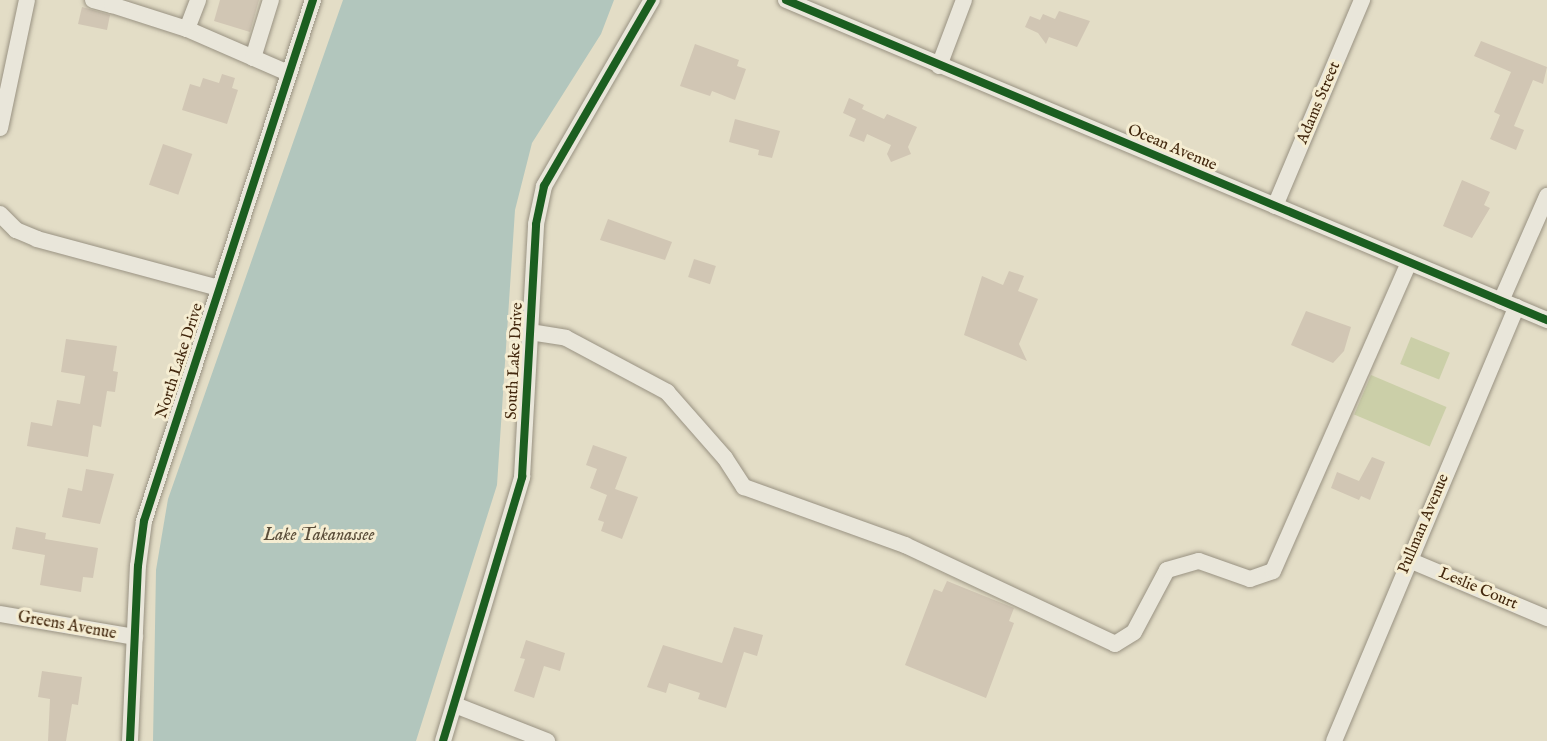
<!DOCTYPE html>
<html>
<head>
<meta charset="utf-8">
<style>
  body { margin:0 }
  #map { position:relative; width:1547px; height:741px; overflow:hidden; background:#e3ddc6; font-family:"IM FELL English",serif }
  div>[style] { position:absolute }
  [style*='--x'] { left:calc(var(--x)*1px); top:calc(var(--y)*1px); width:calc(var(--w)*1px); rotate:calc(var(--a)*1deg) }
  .green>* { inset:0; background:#cbcfa8; transform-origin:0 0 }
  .water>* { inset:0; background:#b2c6bd }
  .building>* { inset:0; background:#d1c6b4; transform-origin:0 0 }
  .roads { filter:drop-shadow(0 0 2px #999282) drop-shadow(0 0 2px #999282) }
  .minor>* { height:16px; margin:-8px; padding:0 8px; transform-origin:8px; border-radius:8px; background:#e9e6da }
  .cycleway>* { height:8px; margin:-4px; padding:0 4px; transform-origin:4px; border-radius:4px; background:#1b5e20 }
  span { translate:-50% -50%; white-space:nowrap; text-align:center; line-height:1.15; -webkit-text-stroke:6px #f5edd2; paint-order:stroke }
  .street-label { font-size:16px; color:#43280e }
  .water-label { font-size:18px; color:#5a4d39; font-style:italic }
</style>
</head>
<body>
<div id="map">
  <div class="green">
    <i style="left:1411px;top:337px;width:42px;height:29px;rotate:22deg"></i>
    <i style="left:1371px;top:375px;width:82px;height:43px;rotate:23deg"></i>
  </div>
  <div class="water">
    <i style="clip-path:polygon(343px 0,614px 0,601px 34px,532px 143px,515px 210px,497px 485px,416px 741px,153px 741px,156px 570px,168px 499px)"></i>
  </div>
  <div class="building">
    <i style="clip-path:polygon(220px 0,259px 0,250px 32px,214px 21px)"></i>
    <i style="clip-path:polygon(82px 7px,110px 15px,107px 30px,78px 24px)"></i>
    <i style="clip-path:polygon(1059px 11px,1090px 21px,1077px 47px,1049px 37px,1046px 44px,1038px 33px,1025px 27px,1030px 16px,1040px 20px,1043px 14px,1055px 19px)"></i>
    <i style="clip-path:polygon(1481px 41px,1547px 67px,1543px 84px,1533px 80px,1514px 126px,1524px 130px,1516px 150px,1490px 139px,1500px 115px,1494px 112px,1511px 72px,1474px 56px)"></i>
    <i style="clip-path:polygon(695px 44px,739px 60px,737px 66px,746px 69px,735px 100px,712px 91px,710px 96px,680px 86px)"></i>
    <i style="clip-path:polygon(222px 74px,235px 78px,232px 88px,238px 90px,227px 124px,182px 110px,190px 84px,200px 87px,203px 78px,219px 83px)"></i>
    <i style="clip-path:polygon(849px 98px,864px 105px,862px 109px,884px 119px,887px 114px,917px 127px,908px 147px,911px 154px,891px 162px,887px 154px,891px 145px,867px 134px,864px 142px,849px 136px,856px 119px,843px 113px)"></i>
    <i style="clip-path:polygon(735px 119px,780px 131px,772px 158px,758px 155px,759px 150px,729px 142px)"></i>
    <i style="left:163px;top:144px;width:31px;height:43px;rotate:19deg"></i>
    <i style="clip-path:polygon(1462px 180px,1490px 192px,1484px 205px,1490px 208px,1472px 238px,1443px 226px)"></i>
    <i style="clip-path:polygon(608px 219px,672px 242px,665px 260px,600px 240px)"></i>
    <i style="left:694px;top:259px;width:23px;height:19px;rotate:18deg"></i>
    <i style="clip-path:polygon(1009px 271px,1024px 276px,1018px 291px,1038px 299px,1019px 344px,1027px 361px,964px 335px,982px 276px,1003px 285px)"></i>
    <i style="clip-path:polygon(1306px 311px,1351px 327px,1344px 351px,1333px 363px,1291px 345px)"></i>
    <i style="clip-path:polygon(66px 339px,117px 346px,113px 371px,118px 372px,115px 392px,107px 391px,101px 427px,93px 425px,88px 457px,27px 446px,31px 422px,52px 426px,57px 400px,80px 404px,85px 376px,61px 372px)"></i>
    <i style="clip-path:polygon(593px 445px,627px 457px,615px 489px,638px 497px,622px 539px,601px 531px,604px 522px,598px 520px,607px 495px,590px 488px,597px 469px,586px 465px)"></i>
    <i style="clip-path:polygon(1372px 457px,1385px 462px,1370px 500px,1361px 496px,1359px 500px,1331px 488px,1337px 472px,1359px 481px)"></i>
    <i style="clip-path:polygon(86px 469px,114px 474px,100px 524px,62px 517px,68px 488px,82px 491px)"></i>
    <i style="clip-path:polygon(16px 527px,46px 533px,45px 539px,98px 548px,93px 578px,83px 577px,81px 592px,40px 585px,45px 555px,12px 549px)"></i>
    <i style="clip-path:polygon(947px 581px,1014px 608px,1009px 621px,1014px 623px,986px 698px,905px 665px,934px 589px,942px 592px)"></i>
    <i style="clip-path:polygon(734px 627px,763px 635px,757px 656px,744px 652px,726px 708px,698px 699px,700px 693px,669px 683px,666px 693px,647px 687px,663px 645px,722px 663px)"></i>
    <i style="clip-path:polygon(526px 640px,565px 653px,560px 671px,544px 666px,534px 698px,514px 691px,525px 659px,520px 658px)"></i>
    <i style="clip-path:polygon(42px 671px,82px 677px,78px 705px,72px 704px,66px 741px,48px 741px,50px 699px,38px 697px)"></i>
  </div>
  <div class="roads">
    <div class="minor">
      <i style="--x:93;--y:0;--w:20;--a:15"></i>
      <i style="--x:112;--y:5;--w:5;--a:-68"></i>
      <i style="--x:786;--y:0;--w:826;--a:22.81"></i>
      <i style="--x:112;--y:5;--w:79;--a:17.7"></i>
      <i style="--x:187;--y:29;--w:110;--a:23.5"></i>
      <i style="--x:187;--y:29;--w:31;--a:-69"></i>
      <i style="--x:253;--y:58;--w:61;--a:-72.8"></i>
      <i style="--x:939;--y:66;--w:71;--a:-69.3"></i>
      <i style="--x:0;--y:128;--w:131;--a:-78.1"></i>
      <i style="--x:1275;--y:206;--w:224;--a:-67.1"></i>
      <i style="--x:0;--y:214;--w:23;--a:45"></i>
      <i style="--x:16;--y:230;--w:23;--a:23"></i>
      <i style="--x:37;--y:239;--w:188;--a:15.1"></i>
      <i style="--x:1501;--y:301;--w:115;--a:-66.3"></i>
      <i style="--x:530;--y:332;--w:36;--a:9"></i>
      <i style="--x:566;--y:338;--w:115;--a:28.1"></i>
      <i style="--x:667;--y:392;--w:88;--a:48.7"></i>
      <i style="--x:725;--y:458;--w:35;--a:57"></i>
      <i style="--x:744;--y:487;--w:171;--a:19.8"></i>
      <i style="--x:905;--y:545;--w:232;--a:25.2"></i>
      <i style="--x:1115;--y:644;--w:22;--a:-32"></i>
      <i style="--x:1134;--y:632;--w:70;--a:-62"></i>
      <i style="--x:1167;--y:570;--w:33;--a:-16"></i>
      <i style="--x:1199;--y:561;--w:54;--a:19.4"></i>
      <i style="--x:1250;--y:579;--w:24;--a:-19"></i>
      <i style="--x:1273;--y:571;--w:337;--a:-66.2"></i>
      <i style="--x:1409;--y:560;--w:150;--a:22.8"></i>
      <i style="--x:0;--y:614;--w:137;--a:9.7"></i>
      <i style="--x:455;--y:705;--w:99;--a:21.4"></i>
      <i style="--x:130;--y:741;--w:175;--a:-87.4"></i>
      <i style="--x:138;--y:566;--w:45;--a:-82.4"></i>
      <i style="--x:144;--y:521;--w:548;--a:-72.03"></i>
      <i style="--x:443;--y:741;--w:276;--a:-73.3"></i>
      <i style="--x:522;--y:477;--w:253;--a:-86.8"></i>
      <i style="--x:536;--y:224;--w:39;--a:-78"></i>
      <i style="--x:544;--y:186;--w:215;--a:-59.9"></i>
      <i style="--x:1334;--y:741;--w:471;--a:-67.2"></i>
    </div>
  </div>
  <div class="cycleway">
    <i style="--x:786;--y:0;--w:826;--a:22.81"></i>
    <i style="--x:130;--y:741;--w:175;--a:-87.4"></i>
    <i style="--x:138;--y:566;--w:45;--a:-82.4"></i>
    <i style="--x:144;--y:521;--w:548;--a:-72.03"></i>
    <i style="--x:443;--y:741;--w:276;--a:-73.3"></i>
    <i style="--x:522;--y:477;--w:253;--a:-86.8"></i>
    <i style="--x:536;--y:224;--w:39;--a:-78"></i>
    <i style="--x:544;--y:186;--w:215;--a:-59.9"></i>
  </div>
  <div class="street-label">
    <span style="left:1319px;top:103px;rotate:-67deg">Adams Street</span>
    <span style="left:1172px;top:148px;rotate:23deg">Ocean Avenue</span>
    <span style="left:180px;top:361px;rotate:-72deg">North Lake Drive</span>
    <span style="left:515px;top:361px;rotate:-87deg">South Lake Drive</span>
    <span style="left:1424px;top:524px;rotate:-67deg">Pullman Avenue</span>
    <span style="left:1478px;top:589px;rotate:23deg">Leslie Court</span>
    <span style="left:67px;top:626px;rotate:10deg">Greens Avenue</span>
  </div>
  <div class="water-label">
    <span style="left:319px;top:536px">Lake Takanassee</span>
  </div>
</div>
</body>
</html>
